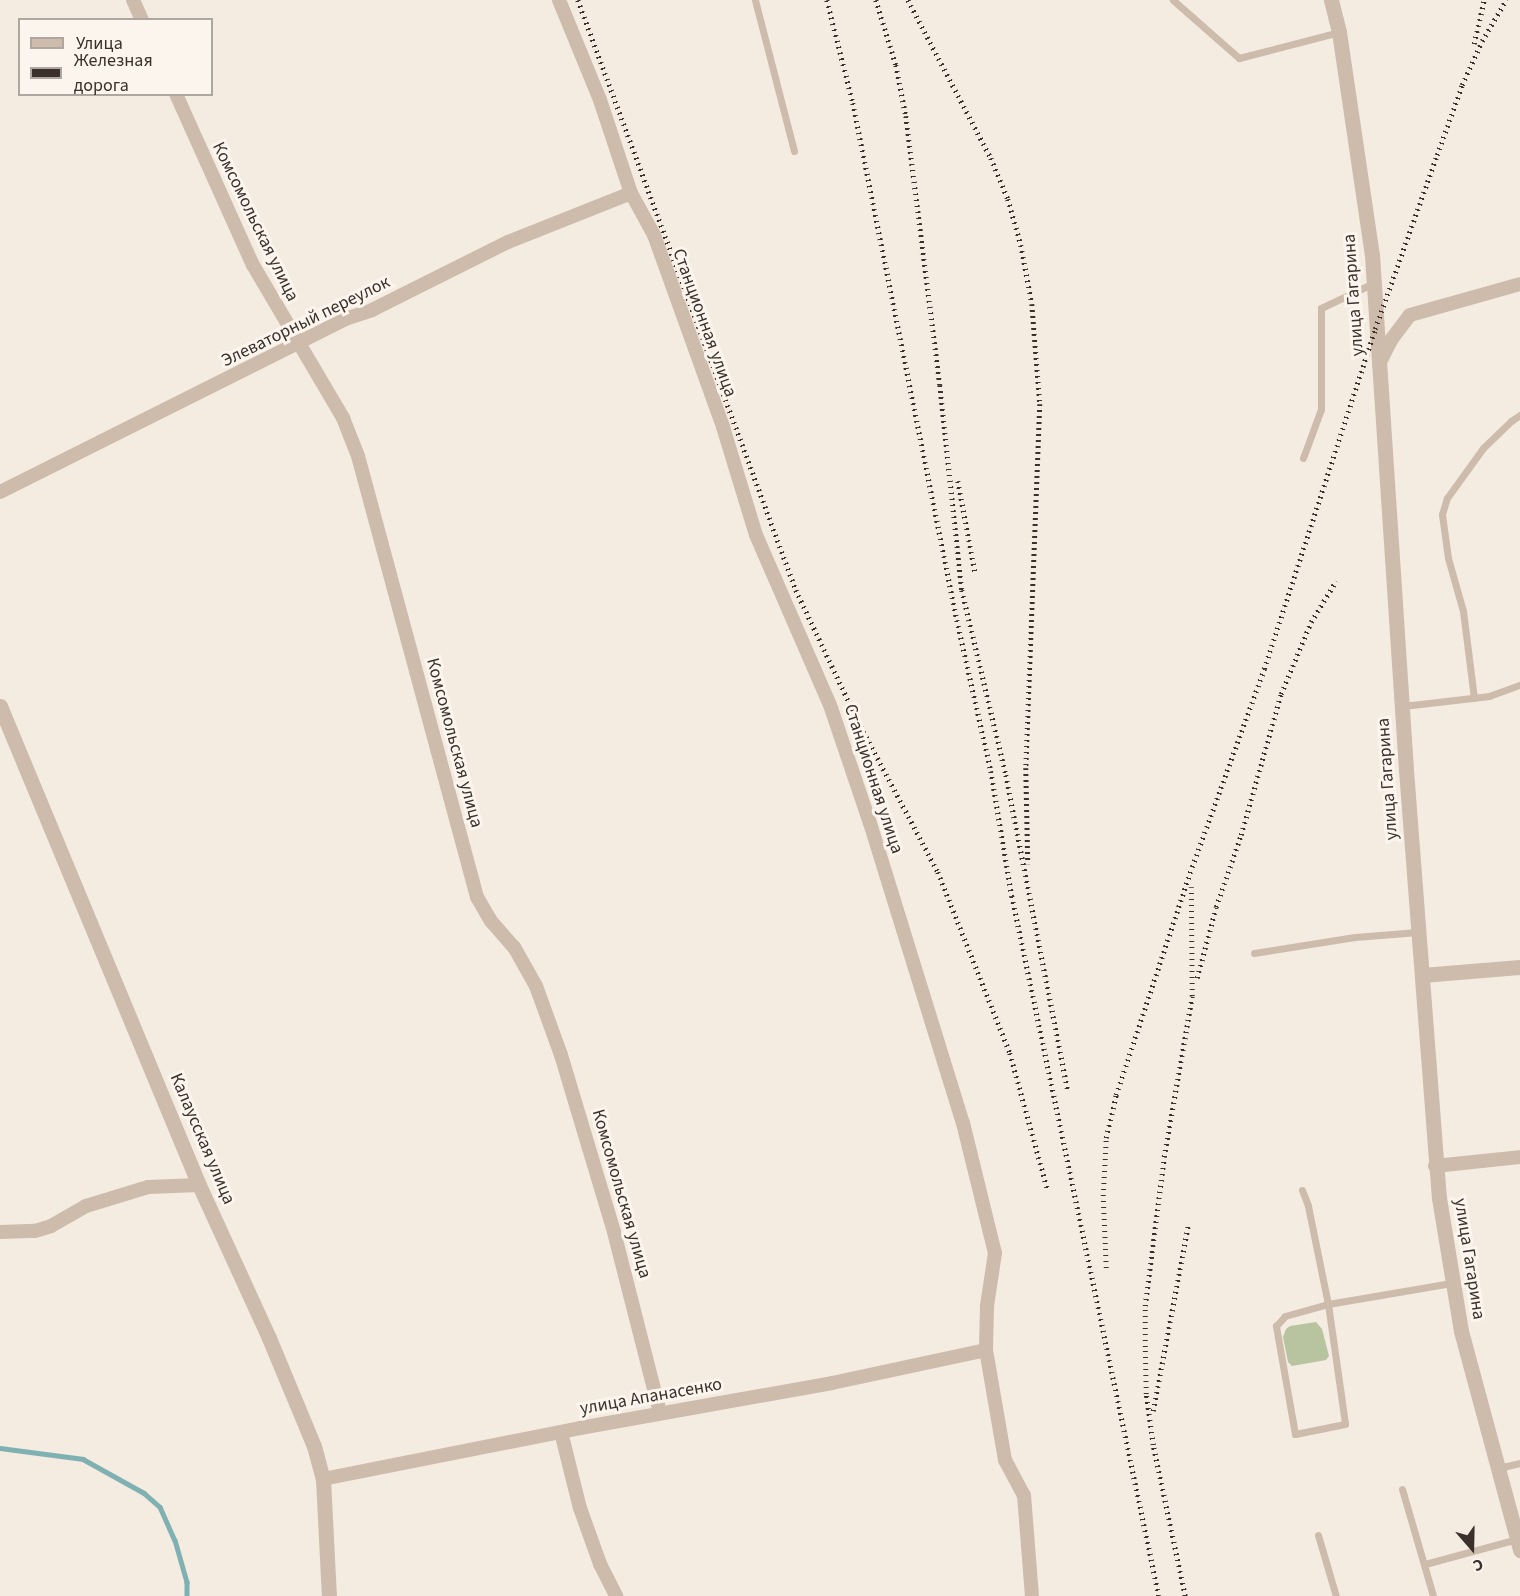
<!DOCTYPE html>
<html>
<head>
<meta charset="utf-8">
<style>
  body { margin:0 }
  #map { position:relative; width:1520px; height:1596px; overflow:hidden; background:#f4ebe1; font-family:"Source Sans 3",sans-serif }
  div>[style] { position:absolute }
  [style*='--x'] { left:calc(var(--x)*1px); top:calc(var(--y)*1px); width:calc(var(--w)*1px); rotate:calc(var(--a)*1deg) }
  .green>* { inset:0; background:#b8c4a0 }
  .stream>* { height:4.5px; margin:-2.25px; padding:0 2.25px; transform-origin:2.25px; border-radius:2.25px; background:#7fb0b2 }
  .service>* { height:7px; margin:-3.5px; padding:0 3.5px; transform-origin:3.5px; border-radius:3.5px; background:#cdbbac }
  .minor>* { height:14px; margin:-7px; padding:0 7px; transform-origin:7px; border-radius:7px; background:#cdbbac }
  .tertiary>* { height:15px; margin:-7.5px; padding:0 7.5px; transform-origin:7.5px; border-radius:7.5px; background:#cdbbac }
  .rail>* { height:4.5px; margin-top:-2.25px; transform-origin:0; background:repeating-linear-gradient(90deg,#3b302b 0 1.5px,transparent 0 6px) }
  span { translate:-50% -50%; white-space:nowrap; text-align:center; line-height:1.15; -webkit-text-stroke:6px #fbf5ee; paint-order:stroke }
  .street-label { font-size:18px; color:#3b302b }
  .legend { position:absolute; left:18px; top:18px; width:195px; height:78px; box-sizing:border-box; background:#fbf5ee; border:2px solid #aea6a0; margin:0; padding:8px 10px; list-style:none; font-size:18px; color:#3b302b }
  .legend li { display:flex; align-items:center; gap:12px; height:30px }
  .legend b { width:30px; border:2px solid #aea6a0 }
  .north { position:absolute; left:1442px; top:1518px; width:60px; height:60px; -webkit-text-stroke:4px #fbf5ee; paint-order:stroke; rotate:160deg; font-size:16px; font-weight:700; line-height:24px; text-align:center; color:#3b302b }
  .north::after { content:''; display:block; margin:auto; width:21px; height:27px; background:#3b302b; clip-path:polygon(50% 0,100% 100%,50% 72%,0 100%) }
</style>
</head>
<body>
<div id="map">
  <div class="green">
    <i style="clip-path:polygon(1316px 1322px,1322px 1329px,1329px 1356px,1326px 1360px,1292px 1366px,1288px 1362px,1283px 1337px,1286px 1329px,1290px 1326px)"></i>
  </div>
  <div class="stream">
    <i style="--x:0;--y:1448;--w:84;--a:7.5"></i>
    <i style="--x:83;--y:1459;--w:70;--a:29.1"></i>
    <i style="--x:144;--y:1493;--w:21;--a:41"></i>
    <i style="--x:160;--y:1507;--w:36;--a:66"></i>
    <i style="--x:175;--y:1540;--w:44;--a:74.1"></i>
    <i style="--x:187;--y:1582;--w:14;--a:90"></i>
  </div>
  <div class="service">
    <i style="--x:755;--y:0;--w:156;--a:75.5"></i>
    <i style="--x:1173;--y:0;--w:88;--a:41.3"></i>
    <i style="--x:1239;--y:58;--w:103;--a:-14.6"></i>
    <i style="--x:1303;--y:458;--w:52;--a:-69.8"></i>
    <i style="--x:1321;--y:409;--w:101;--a:-90"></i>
    <i style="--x:1321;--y:308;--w:59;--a:-25.3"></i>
    <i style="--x:1474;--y:698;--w:88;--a:-97.2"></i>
    <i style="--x:1463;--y:611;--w:55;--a:-105.8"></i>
    <i style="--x:1448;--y:558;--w:44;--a:-97.8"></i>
    <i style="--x:1442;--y:514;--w:17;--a:-73"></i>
    <i style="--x:1447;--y:498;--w:62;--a:-54.2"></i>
    <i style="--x:1483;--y:448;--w:39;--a:-44"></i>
    <i style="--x:1511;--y:421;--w:11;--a:-34"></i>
    <i style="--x:1403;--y:706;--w:87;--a:-6.6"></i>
    <i style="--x:1489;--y:696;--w:33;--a:-20"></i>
    <i style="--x:1254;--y:953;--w:102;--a:-9"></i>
    <i style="--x:1355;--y:937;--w:63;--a:-4.5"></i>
    <i style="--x:1302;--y:1190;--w:17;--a:69"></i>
    <i style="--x:1308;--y:1206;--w:100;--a:78.5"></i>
    <i style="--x:1328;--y:1304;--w:121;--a:81.9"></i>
    <i style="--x:1345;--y:1424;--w:51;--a:168.7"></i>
    <i style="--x:1295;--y:1434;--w:110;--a:-100"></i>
    <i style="--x:1276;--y:1326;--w:13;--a:-48"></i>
    <i style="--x:1285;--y:1316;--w:45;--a:-15.6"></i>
    <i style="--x:1328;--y:1304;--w:125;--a:-9.7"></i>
    <i style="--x:1498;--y:1468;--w:23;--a:-13"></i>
    <i style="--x:1402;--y:1489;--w:111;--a:73.8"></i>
    <i style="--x:1318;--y:1535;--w:64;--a:73.6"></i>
    <i style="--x:1425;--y:1564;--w:95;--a:-15.2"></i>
  </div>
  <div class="minor">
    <i style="--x:133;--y:0;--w:22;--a:66"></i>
    <i style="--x:559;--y:0;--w:108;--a:67.7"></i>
    <i style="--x:600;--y:100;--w:98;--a:71.6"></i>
    <i style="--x:631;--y:193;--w:48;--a:61.3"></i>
    <i style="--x:654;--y:235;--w:204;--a:70.2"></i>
    <i style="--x:723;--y:427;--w:113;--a:73"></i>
    <i style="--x:756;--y:535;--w:185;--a:66.5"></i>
    <i style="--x:830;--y:705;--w:125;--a:71.3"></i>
    <i style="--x:870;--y:823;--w:314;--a:72.8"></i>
    <i style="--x:963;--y:1123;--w:134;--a:76.2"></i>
    <i style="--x:995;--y:1253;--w:54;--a:98.6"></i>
    <i style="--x:987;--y:1306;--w:44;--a:91.3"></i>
    <i style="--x:986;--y:1350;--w:112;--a:80.2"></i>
    <i style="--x:1005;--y:1460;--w:40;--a:62"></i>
    <i style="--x:1024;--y:1495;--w:101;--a:85.5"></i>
    <i style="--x:176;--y:94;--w:188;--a:65.8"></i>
    <i style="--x:253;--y:265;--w:178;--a:59.5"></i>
    <i style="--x:343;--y:418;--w:41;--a:68.5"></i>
    <i style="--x:358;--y:456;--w:457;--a:74.9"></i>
    <i style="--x:477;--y:897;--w:28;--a:60"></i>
    <i style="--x:491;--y:921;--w:35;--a:49"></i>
    <i style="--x:514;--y:947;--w:45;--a:60.6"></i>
    <i style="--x:536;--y:986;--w:73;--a:70.1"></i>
    <i style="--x:561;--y:1055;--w:185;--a:73.3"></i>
    <i style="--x:614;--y:1232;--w:187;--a:75.7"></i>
    <i style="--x:1379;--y:364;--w:27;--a:-63"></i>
    <i style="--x:1391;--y:340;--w:31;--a:-53"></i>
    <i style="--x:1410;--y:315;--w:114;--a:-15.7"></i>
    <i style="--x:0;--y:492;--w:386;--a:-26.6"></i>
    <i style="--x:345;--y:319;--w:28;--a:-18"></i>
    <i style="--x:372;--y:310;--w:152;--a:-26.6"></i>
    <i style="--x:508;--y:242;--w:132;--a:-21.7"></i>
    <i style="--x:1435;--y:1166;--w:85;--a:-6"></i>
    <i style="--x:0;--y:1232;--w:35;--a:-2"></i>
    <i style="--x:35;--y:1231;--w:17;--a:-17"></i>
    <i style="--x:51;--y:1226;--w:40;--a:-29.7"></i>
    <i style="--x:86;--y:1206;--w:65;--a:-17"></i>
    <i style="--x:148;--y:1187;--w:51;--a:-2.2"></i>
    <i style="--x:561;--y:1432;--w:78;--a:76"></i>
    <i style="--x:580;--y:1508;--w:59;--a:70.3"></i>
    <i style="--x:600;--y:1564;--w:36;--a:63"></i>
    <i style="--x:323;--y:1479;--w:262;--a:-11.2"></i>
    <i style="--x:580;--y:1428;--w:256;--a:-10.1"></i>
    <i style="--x:832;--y:1383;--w:157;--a:-12.1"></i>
  </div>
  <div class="tertiary">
    <i style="--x:1331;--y:0;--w:33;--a:76"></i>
    <i style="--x:1339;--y:32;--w:225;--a:81.6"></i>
    <i style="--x:1372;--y:255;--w:516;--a:86.22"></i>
    <i style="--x:1406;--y:770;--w:429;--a:85.6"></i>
    <i style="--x:1439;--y:1198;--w:135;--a:80.6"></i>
    <i style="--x:1461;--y:1331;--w:227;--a:74.9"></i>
    <i style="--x:0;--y:706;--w:519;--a:67.44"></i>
    <i style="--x:199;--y:1185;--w:168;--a:65.4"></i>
    <i style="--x:269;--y:1338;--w:117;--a:67.4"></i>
    <i style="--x:314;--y:1446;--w:34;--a:75"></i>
    <i style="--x:323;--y:1479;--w:117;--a:87.1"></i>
    <i style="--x:1422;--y:975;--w:98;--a:-4.7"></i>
  </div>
  <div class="rail">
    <i style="--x:578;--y:0;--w:629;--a:69.72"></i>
    <i style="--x:796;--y:590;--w:145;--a:64.7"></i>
    <i style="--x:858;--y:721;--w:171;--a:62.1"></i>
    <i style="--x:938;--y:872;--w:195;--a:68.3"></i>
    <i style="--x:1010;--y:1053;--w:143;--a:74.6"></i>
    <i style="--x:827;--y:0;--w:106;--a:75.8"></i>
    <i style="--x:853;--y:103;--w:527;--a:78.63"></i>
    <i style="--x:957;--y:620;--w:155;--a:77.3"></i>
    <i style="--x:991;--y:771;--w:127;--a:80.5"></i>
    <i style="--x:1012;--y:896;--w:715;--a:78.14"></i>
    <i style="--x:876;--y:0;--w:68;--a:72.9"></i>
    <i style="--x:896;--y:65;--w:52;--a:78.9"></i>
    <i style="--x:906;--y:116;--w:271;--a:82.8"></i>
    <i style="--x:940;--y:385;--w:206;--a:83.9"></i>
    <i style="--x:962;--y:590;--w:190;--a:76.6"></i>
    <i style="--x:1006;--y:775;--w:323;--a:78.9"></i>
    <i style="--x:908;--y:0;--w:178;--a:62.3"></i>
    <i style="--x:991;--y:158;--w:44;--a:67.5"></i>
    <i style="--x:1008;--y:199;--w:48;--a:74.2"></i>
    <i style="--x:1021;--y:245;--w:60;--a:79.4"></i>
    <i style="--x:1032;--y:304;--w:100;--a:85.4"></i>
    <i style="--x:1040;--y:404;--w:364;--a:92.2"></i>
    <i style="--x:1026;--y:768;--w:96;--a:88.8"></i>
    <i style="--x:1474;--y:44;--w:45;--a:-77.2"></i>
    <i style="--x:958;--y:481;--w:93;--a:79.4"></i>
    <i style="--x:1197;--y:978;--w:73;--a:-75"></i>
    <i style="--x:1216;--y:907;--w:76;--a:-70.9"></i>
    <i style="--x:1241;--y:835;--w:147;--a:-74.2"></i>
    <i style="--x:1281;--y:694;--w:78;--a:-67.4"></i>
    <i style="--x:1311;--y:622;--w:48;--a:-58.6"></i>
    <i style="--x:1106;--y:1268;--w:72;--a:-92.4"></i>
    <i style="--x:1103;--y:1196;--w:58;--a:-87"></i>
    <i style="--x:1106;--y:1138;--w:44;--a:-76.9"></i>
    <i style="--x:1116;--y:1095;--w:240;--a:-71.6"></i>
    <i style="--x:1192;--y:867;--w:211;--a:-70"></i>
    <i style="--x:1264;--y:669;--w:358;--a:-71.9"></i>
    <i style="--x:1375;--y:329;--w:185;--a:-70.4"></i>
    <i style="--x:1437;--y:155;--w:74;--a:-70.3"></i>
    <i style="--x:1462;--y:85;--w:48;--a:-65.6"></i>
    <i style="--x:1482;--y:41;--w:48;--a:-59.7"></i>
    <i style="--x:1153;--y:1411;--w:189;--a:-79.3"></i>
    <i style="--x:1185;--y:1596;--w:154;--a:-102"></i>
    <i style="--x:1153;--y:1445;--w:51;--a:-97.8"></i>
    <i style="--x:1146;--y:1394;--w:47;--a:-91.2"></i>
    <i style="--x:1145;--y:1347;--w:41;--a:-90"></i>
    <i style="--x:1145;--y:1306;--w:150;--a:-82.7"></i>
    <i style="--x:1164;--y:1157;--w:163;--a:-80.1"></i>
    <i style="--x:1192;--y:996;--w:109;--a:-90.5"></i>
  </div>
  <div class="street-label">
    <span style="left:255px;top:222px;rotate:64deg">Комсомольская улица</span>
    <span style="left:1354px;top:295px;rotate:-94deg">улица Гагарина</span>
    <span style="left:306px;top:322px;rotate:-26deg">Элеваторный переулок</span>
    <span style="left:704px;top:323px;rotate:70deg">Станционная улица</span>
    <span style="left:454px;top:743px;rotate:75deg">Комсомольская улица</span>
    <span style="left:873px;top:779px;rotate:72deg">Станционная улица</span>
    <span style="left:1388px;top:779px;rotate:-94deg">улица Гагарина</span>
    <span style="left:202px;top:1139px;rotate:67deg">Калаусская улица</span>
    <span style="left:621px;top:1194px;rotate:74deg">Комсомольская улица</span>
    <span style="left:1469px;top:1259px;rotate:81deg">улица Гагарина</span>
    <span style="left:651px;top:1397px;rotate:-10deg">улица Апанасенко</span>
  </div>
  <ul class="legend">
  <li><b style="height:8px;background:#cdbbac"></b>Улица</li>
  <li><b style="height:8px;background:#3b302b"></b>Железная дорога</li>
  </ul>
  <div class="north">С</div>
</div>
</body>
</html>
